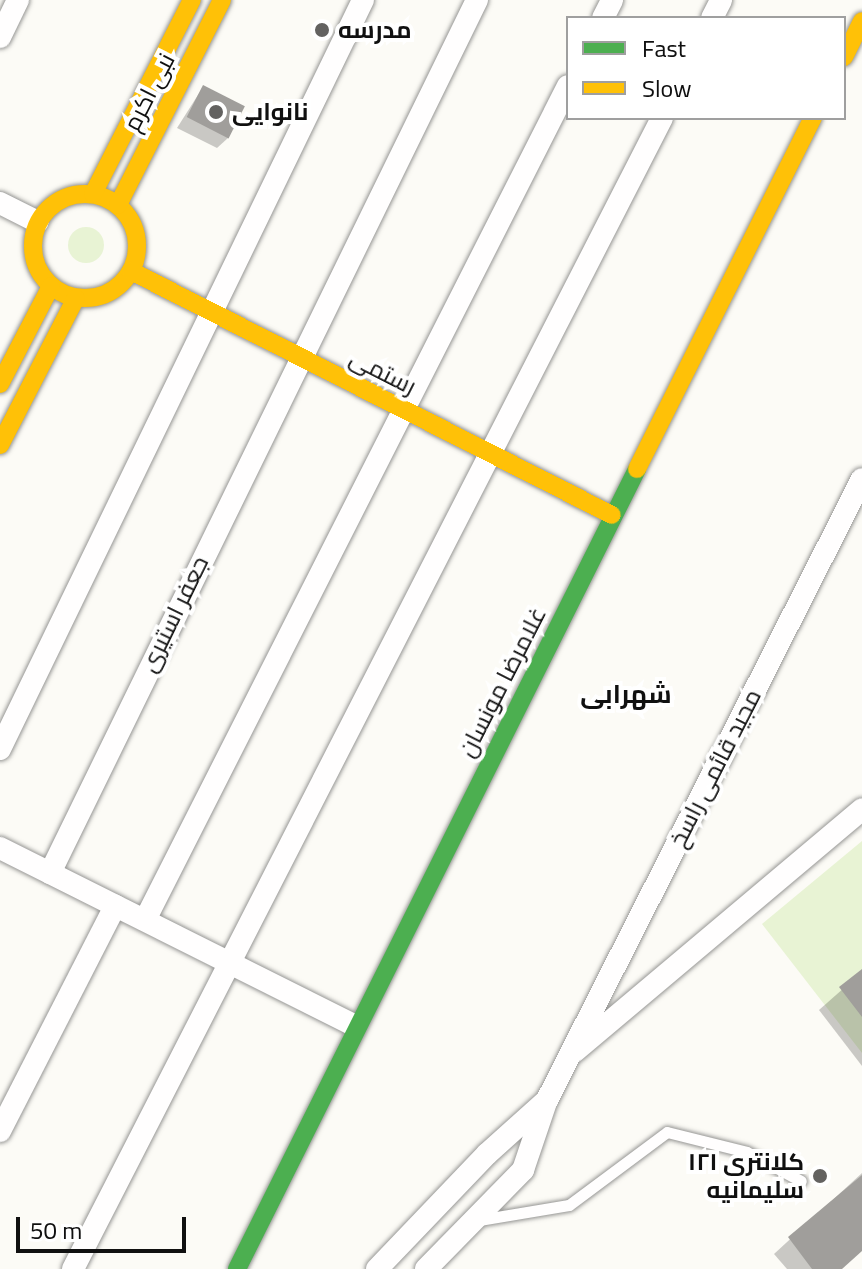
<!DOCTYPE html>
<html>
<head>
<meta charset="utf-8">
<style>
  body { margin:0 }
  #map { position:relative; width:862px; height:1269px; overflow:hidden; background:#fcfbf6; font-family:Georgia,Cairo,serif }
  div>[style] { position:absolute }
  [style*='--x'] { left:calc(var(--x)*1px); top:calc(var(--y)*1px); width:calc(var(--w)*1px); rotate:calc(var(--a)*1deg) }
  .green>* { inset:0; background:#e8f3d4 }
  .round { border-radius:50% }
  .shadow>* { inset:0; background:#0003 }
  .building>* { inset:0; background:#a09e9b; transform-origin:0 0 }
  .roads { filter:drop-shadow(0 0 2px #969694) drop-shadow(0 0 2px #969694) }
  .lane>* { height:11px; margin:-5.5px; padding:0 5.5px; transform-origin:5.5px; border-radius:5.5px; background:#fffefe }
  .street>* { height:22px; margin:-11px; padding:0 11px; transform-origin:11px; border-radius:11px; background:#fffefe }
  .fast>* { height:18px; margin:-9px; padding:0 9px; transform-origin:9px; border-radius:9px; background:#4caf50 }
  .slow>* { height:18px; margin:-9px; padding:0 9px; transform-origin:9px; border-radius:9px; background:#ffc107 }
  .slow>.ring { margin:-9px; padding:0; box-sizing:content-box; background:none; border:18px solid #ffc107; border-radius:50% }
  .dots>* { width:22px; height:22px; translate:-50% -50%; box-sizing:border-box; border:4px solid #fff; border-radius:50% }
  span { translate:-50% -50%; white-space:nowrap; text-align:center; line-height:1.15; -webkit-text-stroke:8px #fff; paint-order:stroke }
  .poi-label { font-size:24px; color:#101010; font-weight:700 }
  .left { translate:0 -50%; text-align:left }
  .right { translate:-100% -50%; text-align:right }
  .street-label { font-size:24px; color:#101010 }
  .neighbourhood-label { font-size:26px; color:#101010; font-weight:700 }
  .legend { position:absolute; left:566px; top:16px; width:280px; height:104px; box-sizing:border-box; background:#fff; border:2px solid #9f9f9f; margin:0; padding:10px 14px; list-style:none; font-size:24px; color:#101010 }
  .legend li { display:flex; align-items:center; gap:16px; height:40px }
  .legend b { width:40px; border:2px solid #9f9f9f }
  .scale { position:absolute; left:16px; top:1217px; width:170px; height:36px; box-sizing:border-box; border:4px solid #101010; border-top:0; padding-left:10px; font-size:24px; line-height:28px; white-space:nowrap; color:#101010; -webkit-text-stroke:6px #fff; paint-order:stroke }
</style>
</head>
<body>
<div id="map">
  <div class="green">
    <i class="round" style="left:68px;top:227px;width:36px;height:36px"></i>
    <i style="clip-path:polygon(862px 841px,862px 1053px,762px 924px)"></i>
  </div>
  <div class="shadow">
    <i style="clip-path:polygon(203px 87px,228px 138px,217px 148px,177px 128px)"></i>
    <i style="clip-path:polygon(862px 972px,862px 1066px,819px 1010px)"></i>
    <i style="clip-path:polygon(862px 1173px,862px 1250px,841px 1269px,787px 1269px,774px 1254px)"></i>
  </div>
  <div class="building">
    <i style="left:203px;top:85px;width:47px;height:36px;rotate:27deg"></i>
    <i style="clip-path:polygon(862px 969px,862px 1017px,839px 987px)"></i>
    <i style="clip-path:polygon(862px 1175px,862px 1251px,842px 1269px,812px 1269px,788px 1237px)"></i>
  </div>
  <div class="roads">
    <div class="lane">
      <i style="--x:479;--y:1220;--w:91;--a:-9.5"></i>
      <i style="--x:569;--y:1205;--w:122;--a:-36.7"></i>
      <i style="--x:667;--y:1132;--w:82;--a:14"></i>
      <i style="--x:747;--y:1152;--w:61;--a:28.2"></i>
    </div>
    <div class="street">
      <i style="--x:603;--y:18;--w:20;--a:-63"></i>
      <i style="--x:712;--y:18;--w:20;--a:-63"></i>
      <i style="--x:0;--y:37;--w:41;--a:-64.1"></i>
      <i style="--x:0;--y:203;--w:42;--a:26.6"></i>
      <i style="--x:0;--y:749;--w:832;--a:-64.14"></i>
      <i style="--x:0;--y:848;--w:397;--a:26.6"></i>
      <i style="--x:50;--y:873;--w:972;--a:-63.94"></i>
      <i style="--x:145;--y:920;--w:935;--a:-63.11"></i>
      <i style="--x:575;--y:1051;--w:375;--a:-40.1"></i>
      <i style="--x:0;--y:1131;--w:253;--a:-62.9"></i>
      <i style="--x:73;--y:1269;--w:1293;--a:-62.9"></i>
      <i style="--x:377;--y:1269;--w:159;--a:-46.3"></i>
      <i style="--x:487;--y:1154;--w:81;--a:-42"></i>
      <i style="--x:547;--y:1100;--w:696;--a:-63.1"></i>
      <i style="--x:426;--y:1269;--w:139;--a:-45.6"></i>
      <i style="--x:523;--y:1170;--w:69;--a:-71.3"></i>
    </div>
    <div class="fast">
      <i style="--x:237;--y:1269;--w:894;--a:-63.43"></i>
    </div>
    <div class="slow">
      <i style="--x:844;--y:57;--w:40;--a:-63.4"></i>
      <i class="ring" style="left:33px;top:194px;width:86px;height:86px"></i>
      <i style="--x:93;--y:194;--w:218;--a:-63"></i>
      <i style="--x:118;--y:205;--w:230;--a:-63.1"></i>
      <i style="--x:131;--y:271;--w:539;--a:26.9"></i>
      <i style="--x:0;--y:384;--w:110;--a:-62.5"></i>
      <i style="--x:0;--y:445;--w:165;--a:-62.7"></i>
      <i style="--x:637;--y:469;--w:393;--a:-63.4"></i>
    </div>
  </div>
  <div class="dots">
    <i style="left:322px;top:30px;background:#636260"></i>
    <i style="left:216px;top:112px;background:#636260"></i>
    <i style="left:820px;top:1176px;background:#636260"></i>
  </div>
  <div class="poi-label">
    <span class="left" style="left:338px;top:30px">مدرسه</span>
    <span class="left" style="left:232px;top:112px">نانوایی</span>
    <span class="right" style="left:804px;top:1176px">كلانتری ١٢١<br>سلیمانیه</span>
  </div>
  <div class="street-label">
    <span style="left:149px;top:92px;rotate:-63deg">نبی اکرم</span>
    <span style="left:383px;top:372px;rotate:27deg">رستمی</span>
    <span style="left:174px;top:614px;rotate:-64deg">جعفر استیری</span>
    <span style="left:502px;top:682px;rotate:-63deg">غلامرضا مونسان</span>
    <span style="left:715px;top:768px;rotate:-63deg">مجید قائمی راسخ</span>
  </div>
  <div class="neighbourhood-label">
    <span style="left:626px;top:694px">شهرابی</span>
  </div>
  <ul class="legend">
  <li><b style="height:10px;background:#4caf50"></b>Fast</li>
  <li><b style="height:10px;background:#ffc107"></b>Slow</li>
  </ul>
  <div class="scale">50 m</div>
</div>
</body>
</html>
